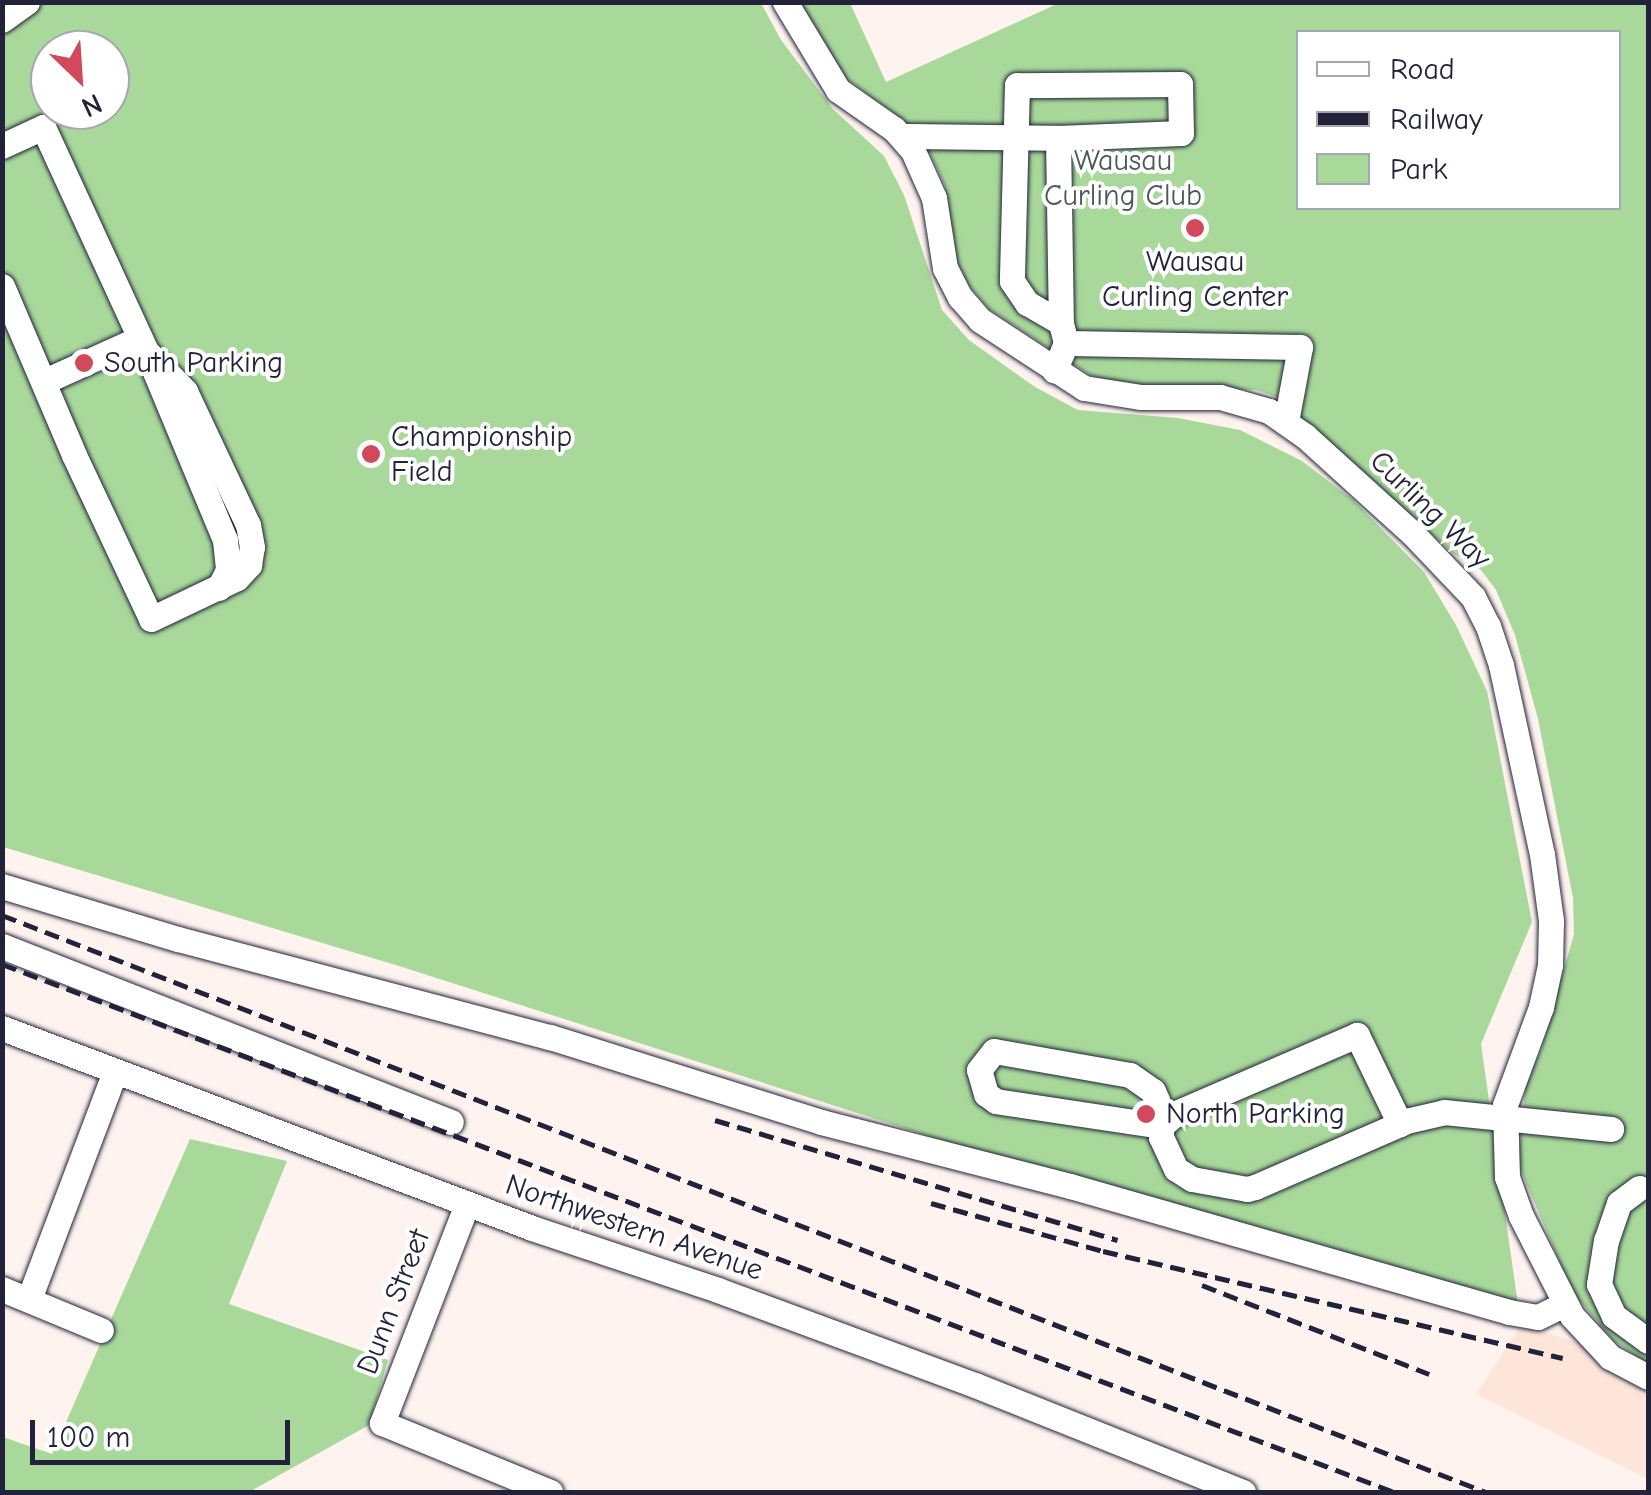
<!DOCTYPE html>
<html>
<head>
<meta charset="utf-8">
<style>
  body { margin:0 }
  #map { position:relative; width:1651px; height:1495px; overflow:hidden; background:#fef3ee; font-family:"Comic Neue",sans-serif }
  div>[style] { position:absolute }
  [style*='--x'] { left:calc(var(--x)*1px); top:calc(var(--y)*1px); width:calc(var(--w)*1px); rotate:calc(var(--a)*1deg) }
  .built>* { inset:0; background:#fde5da }
  .green>* { inset:0; background:#a8d99a }
  .roads { filter:drop-shadow(0 0 2px #22223b) drop-shadow(0 0 2px #22223b) }
  .minor>* { height:25px; margin:-12.5px; padding:0 12.5px; transform-origin:12.5px; border-radius:12.5px; background:#fff }
  .rail>* { height:5px; margin-top:-2.5px; transform-origin:0; background:repeating-linear-gradient(90deg,#22223b 0 15px,transparent 0 23px) }
  .dots>* { width:28px; height:28px; translate:-50% -50%; box-sizing:border-box; border:5px solid #fff; border-radius:50% }
  span { translate:-50% -50%; white-space:nowrap; text-align:center; line-height:1.15; -webkit-text-stroke:8px #fff; paint-order:stroke }
  .park-label { font-size:30px; color:#4a5958 }
  .poi-label { font-size:30px; color:#22223b }
  .left { translate:0 -50%; text-align:left }
  .street-label { font-size:30px; color:#22223b }
  .frame { position:absolute; inset:0; border:5px solid #22223b; pointer-events:none }
  .legend { position:absolute; left:1296px; top:30px; width:325px; height:180px; box-sizing:border-box; background:#fff; border:2px solid #a7a7b1; margin:0; padding:12px 18px; list-style:none; font-size:30px; color:#22223b }
  .legend li { display:flex; align-items:center; gap:20px; height:50px }
  .legend b { width:50px; border:2px solid #a7a7b1 }
  .north { position:absolute; left:30px; top:30px; width:100px; height:100px; box-sizing:border-box; background:#fff; border:2px solid #a7a7b1; border-radius:50%; rotate:155deg; font-size:28px; font-weight:700; line-height:40px; text-align:center; color:#22223b }
  .north::after { content:''; display:block; margin:auto; width:35px; height:45px; background:#d1495b; clip-path:polygon(50% 0,100% 100%,50% 72%,0 100%) }
  .scale { position:absolute; left:30px; top:1420px; width:260px; height:45px; box-sizing:border-box; border:5px solid #22223b; border-top:0; padding-left:12px; font-size:30px; line-height:35px; white-space:nowrap; color:#22223b; -webkit-text-stroke:8px #fff; paint-order:stroke }
</style>
</head>
<body>
<div id="map">
  <div class="built">
    <i style="clip-path:polygon(1521px 1326px,1648px 1362px,1648px 1479px,1476px 1394px)"></i>
  </div>
  <div class="green">
    <i style="clip-path:polygon(evenodd,2px 3px,761px 3px,781px 40px,833px 109px,884px 156px,904px 195px,942px 310px,969px 340px,1035px 387px,1078px 410px,1178px 418px,1240px 430px,1302px 461px,1353px 500px,1424px 572px,1456px 625px,1487px 691px,1532px 922px,1481px 1044px,1521px 1326px,399px 966px,3px 847px,2px 3px,50px 50px,110px 50px,110px 110px,50px 110px,50px 50px)"></i>
    <i style="clip-path:polygon(evenodd,800px 3px,850px 3px,886px 82px,1059px 3px,1648px 3px,1648px 1364px,1614px 1341px,1573px 1293px,1518px 1164px,1526px 1083px,1541px 1050px,1574px 934px,1573px 898px,1538px 719px,1515px 635px,1496px 590px,1481px 570px,1454px 554px,1277px 397px,1256px 390px,1132px 385px,1092px 376px,989px 309px,968px 284px,955px 257px,945px 186px,930px 153px,904px 121px,846px 78px,800px 3px,1298px 32px,1618px 32px,1618px 208px,1298px 208px,1298px 32px)"></i>
    <i style="clip-path:polygon(190px 1139px,287px 1161px,229px 1304px,388px 1360px,369px 1425px,249px 1492px,3px 1492px,3px 1437px,52px 1454px)"></i>
  </div>
  <div class="roads">
    <div class="minor">
      <i style="--x:785;--y:2;--w:103;--a:58.9"></i>
      <i style="--x:838;--y:90;--w:68;--a:34.9"></i>
      <i style="--x:894;--y:129;--w:29;--a:49"></i>
      <i style="--x:913;--y:151;--w:51;--a:65.9"></i>
      <i style="--x:934;--y:198;--w:71;--a:81.1"></i>
      <i style="--x:945;--y:268;--w:33;--a:63"></i>
      <i style="--x:960;--y:297;--w:30;--a:49"></i>
      <i style="--x:980;--y:320;--w:124;--a:33.2"></i>
      <i style="--x:1084;--y:388;--w:58;--a:9"></i>
      <i style="--x:1141;--y:397;--w:79;--a:0"></i>
      <i style="--x:1220;--y:397;--w:51;--a:15.9"></i>
      <i style="--x:1269;--y:411;--w:44;--a:34.8"></i>
      <i style="--x:1305;--y:436;--w:144;--a:42.2"></i>
      <i style="--x:1412;--y:533;--w:88;--a:46.4"></i>
      <i style="--x:1473;--y:597;--w:33;--a:63"></i>
      <i style="--x:1488;--y:626;--w:41;--a:71.6"></i>
      <i style="--x:1501;--y:665;--w:193;--a:77.8"></i>
      <i style="--x:1542;--y:854;--w:68;--a:82.3"></i>
      <i style="--x:1551;--y:921;--w:44;--a:91.3"></i>
      <i style="--x:1550;--y:965;--w:43;--a:102.1"></i>
      <i style="--x:1541;--y:1007;--w:104;--a:110.2"></i>
      <i style="--x:1505;--y:1105;--w:72;--a:88.4"></i>
      <i style="--x:1507;--y:1177;--w:41;--a:70.3"></i>
      <i style="--x:1521;--y:1216;--w:112;--a:63"></i>
      <i style="--x:1572;--y:1316;--w:56;--a:47.2"></i>
      <i style="--x:1610;--y:1357;--w:43;--a:27.8"></i>
      <i style="--x:2;--y:20;--w:31;--a:-36"></i>
      <i style="--x:902;--y:136;--w:156;--a:0.7"></i>
      <i style="--x:1058;--y:138;--w:185;--a:89.1"></i>
      <i style="--x:1061;--y:323;--w:21;--a:76"></i>
      <i style="--x:1066;--y:343;--w:30;--a:113"></i>
      <i style="--x:1058;--y:138;--w:123;--a:-2.3"></i>
      <i style="--x:1181;--y:133;--w:49;--a:-91.2"></i>
      <i style="--x:1180;--y:84;--w:163;--a:179.6"></i>
      <i style="--x:1017;--y:85;--w:196;--a:91.5"></i>
      <i style="--x:1012;--y:281;--w:27;--a:56"></i>
      <i style="--x:1027;--y:303;--w:39;--a:30"></i>
      <i style="--x:2;--y:146;--w:45;--a:-24.9"></i>
      <i style="--x:43;--y:127;--w:251;--a:65.3"></i>
      <i style="--x:148;--y:355;--w:200;--a:67.4"></i>
      <i style="--x:225;--y:540;--w:30;--a:84"></i>
      <i style="--x:228;--y:570;--w:20;--a:117"></i>
      <i style="--x:2;--y:286;--w:184;--a:66.9"></i>
      <i style="--x:74;--y:455;--w:181;--a:64.8"></i>
      <i style="--x:151;--y:619;--w:95;--a:-25.5"></i>
      <i style="--x:237;--y:578;--w:18;--a:-47"></i>
      <i style="--x:249;--y:565;--w:18;--a:-81"></i>
      <i style="--x:252;--y:547;--w:22;--a:-100"></i>
      <i style="--x:248;--y:525;--w:148;--a:-115.2"></i>
      <i style="--x:185;--y:391;--w:57;--a:-134.3"></i>
      <i style="--x:1066;--y:343;--w:234;--a:1"></i>
      <i style="--x:1300;--y:347;--w:76;--a:100.6"></i>
      <i style="--x:45;--y:381;--w:104;--a:-24.4"></i>
      <i style="--x:2;--y:886;--w:184;--a:16.8"></i>
      <i style="--x:178;--y:939;--w:385;--a:14.8"></i>
      <i style="--x:550;--y:1037;--w:284;--a:17.4"></i>
      <i style="--x:821;--y:1122;--w:257;--a:14.4"></i>
      <i style="--x:1070;--y:1186;--w:457;--a:16"></i>
      <i style="--x:1509;--y:1312;--w:29;--a:10"></i>
      <i style="--x:1538;--y:1317;--w:30;--a:-26"></i>
      <i style="--x:2;--y:946;--w:482;--a:21.4"></i>
      <i style="--x:2;--y:1028;--w:566;--a:20.67"></i>
      <i style="--x:532;--y:1228;--w:196;--a:18.4"></i>
      <i style="--x:718;--y:1290;--w:274;--a:20.3"></i>
      <i style="--x:975;--y:1385;--w:289;--a:21.8"></i>
      <i style="--x:1400;--y:1124;--w:99;--a:-115.8"></i>
      <i style="--x:1357;--y:1035;--w:197;--a:156.7"></i>
      <i style="--x:1176;--y:1113;--w:20;--a:139"></i>
      <i style="--x:1161;--y:1126;--w:167;--a:-171.4"></i>
      <i style="--x:996;--y:1101;--w:12;--a:-145"></i>
      <i style="--x:986;--y:1094;--w:25;--a:-106"></i>
      <i style="--x:979;--y:1070;--w:24;--a:-52"></i>
      <i style="--x:994;--y:1051;--w:138;--a:10"></i>
      <i style="--x:1130;--y:1075;--w:28;--a:35"></i>
      <i style="--x:1153;--y:1091;--w:10;--a:66"></i>
      <i style="--x:1157;--y:1100;--w:26;--a:81"></i>
      <i style="--x:1161;--y:1126;--w:11;--a:90"></i>
      <i style="--x:1161;--y:1137;--w:35;--a:65"></i>
      <i style="--x:1176;--y:1169;--w:19;--a:32"></i>
      <i style="--x:1192;--y:1179;--w:56;--a:10.3"></i>
      <i style="--x:1247;--y:1189;--w:8;--a:-14"></i>
      <i style="--x:1255;--y:1187;--w:158;--a:-23.5"></i>
      <i style="--x:1400;--y:1124;--w:7;--a:-27"></i>
      <i style="--x:1406;--y:1121;--w:39;--a:-13"></i>
      <i style="--x:1444;--y:1112;--w:168;--a:5.8"></i>
      <i style="--x:1639;--y:1188;--w:25;--a:143"></i>
      <i style="--x:1619;--y:1203;--w:39;--a:109"></i>
      <i style="--x:1606;--y:1240;--w:45;--a:99"></i>
      <i style="--x:1599;--y:1284;--w:35;--a:65"></i>
      <i style="--x:1614;--y:1316;--w:42;--a:36.3"></i>
      <i style="--x:467;--y:1204;--w:235;--a:111.2"></i>
      <i style="--x:382;--y:1423;--w:182;--a:22.3"></i>
      <i style="--x:2;--y:1289;--w:107;--a:22.5"></i>
      <i style="--x:29;--y:1299;--w:243;--a:-69.3"></i>
    </div>
  </div>
  <div class="rail">
    <i style="--x:2;--y:915;--w:1592;--a:21.25"></i>
    <i style="--x:2;--y:964;--w:1489;--a:20.77"></i>
    <i style="--x:715;--y:1120;--w:420;--a:16.6"></i>
    <i style="--x:931;--y:1203;--w:179;--a:15.6"></i>
    <i style="--x:1103;--y:1251;--w:472;--a:13.1"></i>
    <i style="--x:1202;--y:1285;--w:244;--a:21.4"></i>
  </div>
  <div class="dots">
    <i style="left:1195px;top:228px;background:#d1495b"></i>
    <i style="left:84px;top:363px;background:#d1495b"></i>
    <i style="left:371px;top:454px;background:#d1495b"></i>
    <i style="left:1146px;top:1114px;background:#d1495b"></i>
  </div>
  <div class="park-label">
    <span style="left:1123px;top:178px">Wausau<br>Curling Club</span>
  </div>
  <div class="poi-label">
    <span style="left:1195px;top:279px">Wausau<br>Curling Center</span>
    <span class="left" style="left:104px;top:363px">South Parking</span>
    <span class="left" style="left:391px;top:454px">Championship<br>Field</span>
    <span class="left" style="left:1166px;top:1114px">North Parking</span>
  </div>
  <div class="street-label">
    <span style="left:1430px;top:510px;rotate:44deg">Curling Way</span>
    <span style="left:634px;top:1228px;rotate:19deg">Northwestern Avenue</span>
    <span style="left:394px;top:1302px;rotate:-69deg">Dunn Street</span>
  </div>
  <div class="frame"></div>
  <ul class="legend">
  <li><b style="height:12px;background:#fff"></b>Road</li>
  <li><b style="height:12px;background:#22223b"></b>Railway</li>
  <li><b style="height:28px;background:#a8d99a"></b>Park</li>
  </ul>
  <div class="north">N</div>
  <div class="scale">100 m</div>
</div>
</body>
</html>
